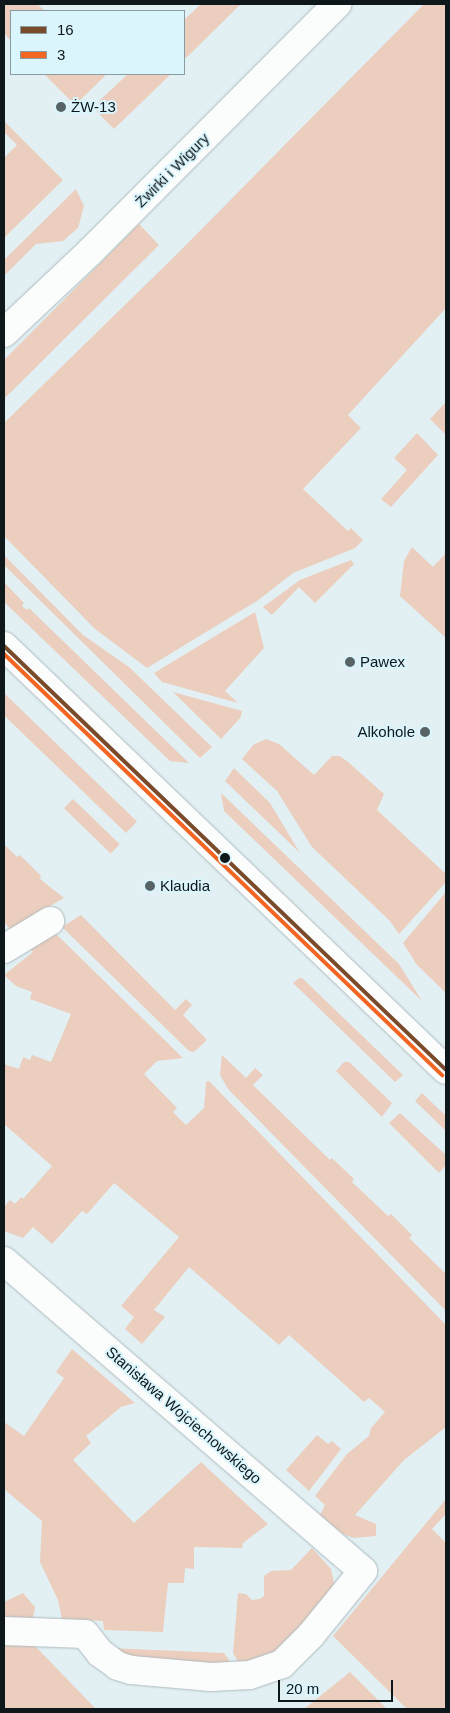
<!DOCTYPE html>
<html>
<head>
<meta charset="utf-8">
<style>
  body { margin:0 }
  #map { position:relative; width:450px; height:1713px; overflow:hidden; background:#e2f0f4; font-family:Arial,sans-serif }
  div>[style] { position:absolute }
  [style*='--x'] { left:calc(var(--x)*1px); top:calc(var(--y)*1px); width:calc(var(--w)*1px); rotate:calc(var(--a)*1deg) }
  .green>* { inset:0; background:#ebcebe; transform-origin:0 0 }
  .roads { filter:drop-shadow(0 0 1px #afbabe) drop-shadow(0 0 1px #afbabe) }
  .minor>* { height:28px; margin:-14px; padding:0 14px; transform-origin:14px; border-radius:14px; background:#fbfdfd }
  .major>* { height:28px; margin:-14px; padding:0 14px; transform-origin:14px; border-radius:14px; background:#fbfdfd }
  .bus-1>* { height:4px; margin:-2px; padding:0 2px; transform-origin:2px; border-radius:2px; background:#7a4b2a }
  .bus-2>* { height:4px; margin:-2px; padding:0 2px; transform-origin:2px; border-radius:2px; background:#f26522 }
  .dots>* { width:14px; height:14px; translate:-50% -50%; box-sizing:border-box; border:2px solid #daf5fc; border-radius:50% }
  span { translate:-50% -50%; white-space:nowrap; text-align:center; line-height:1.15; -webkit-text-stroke:4px #daf5fc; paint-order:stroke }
  .poi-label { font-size:15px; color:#0e171a }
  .left { translate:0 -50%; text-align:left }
  .right { translate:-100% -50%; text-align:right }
  .street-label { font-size:15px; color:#0e171a }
  .frame { position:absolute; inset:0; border:5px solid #0e171a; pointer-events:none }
  .legend { position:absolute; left:10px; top:10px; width:175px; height:65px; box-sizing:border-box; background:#daf5fc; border:1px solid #889ca2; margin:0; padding:6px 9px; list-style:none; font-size:15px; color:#0e171a }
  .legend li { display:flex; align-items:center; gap:10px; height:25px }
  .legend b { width:25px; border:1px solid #889ca2 }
  .scale { position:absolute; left:278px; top:1680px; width:115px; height:22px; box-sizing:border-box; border:2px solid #0e171a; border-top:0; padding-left:6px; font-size:15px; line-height:18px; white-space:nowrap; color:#0e171a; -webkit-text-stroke:4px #daf5fc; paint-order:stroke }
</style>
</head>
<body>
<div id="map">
  <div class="green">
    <i style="clip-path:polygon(4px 4px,37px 4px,45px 11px,11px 11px,11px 41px,4px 33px)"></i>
    <i style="clip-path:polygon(201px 4px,241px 4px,186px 58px,184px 55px,184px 20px)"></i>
    <i style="clip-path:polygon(424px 4px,446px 4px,446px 308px,348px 415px,361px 428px,303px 489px,348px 531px,351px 528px,363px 540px,355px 548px,293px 573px,257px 601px,147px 668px,95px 629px,4px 536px,4px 423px,176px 255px)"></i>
    <i style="clip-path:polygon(44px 74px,103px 74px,105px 76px,75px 105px)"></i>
    <i style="clip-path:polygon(128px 74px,171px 74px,114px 129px,97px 112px,99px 101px)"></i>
    <i style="clip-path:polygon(4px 121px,63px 180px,4px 238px,4px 158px,17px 145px,4px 132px)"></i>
    <i style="clip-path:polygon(76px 189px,84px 206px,78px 228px,63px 241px,36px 244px,4px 276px,4px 260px)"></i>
    <i style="clip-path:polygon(139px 224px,159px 245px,4px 399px,4px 360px)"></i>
    <i style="clip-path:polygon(446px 402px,446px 435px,430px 419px)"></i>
    <i style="clip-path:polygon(417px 433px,438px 455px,391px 507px,381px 499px,407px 470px,394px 458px)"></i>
    <i style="clip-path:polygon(412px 547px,433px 567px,446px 553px,446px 638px,400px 596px,404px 561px)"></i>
    <i style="clip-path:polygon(4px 555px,83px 635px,129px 667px,212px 747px,200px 758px,4px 565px)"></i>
    <i style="clip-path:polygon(351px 560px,354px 564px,315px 603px,299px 587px,272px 615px,263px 607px,300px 580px)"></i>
    <i style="clip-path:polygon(4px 582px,24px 603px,22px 606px,27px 610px,29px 608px,189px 763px,170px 761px,4px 602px)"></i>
    <i style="clip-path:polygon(255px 612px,264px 648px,225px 691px,238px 703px,162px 682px,154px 673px)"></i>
    <i style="clip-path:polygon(173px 692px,242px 711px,241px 717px,221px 739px)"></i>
    <i style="left:4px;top:693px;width:185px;height:16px;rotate:44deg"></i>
    <i style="clip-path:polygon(266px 739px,279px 744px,314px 775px,332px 756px,340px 756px,348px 762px,384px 794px,377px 810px,446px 874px,446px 882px,399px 934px,390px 921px,312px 847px,277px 791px,242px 759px,253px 745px)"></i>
    <i style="clip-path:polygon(234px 768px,270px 803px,300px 853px,225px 781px)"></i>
    <i style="clip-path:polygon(221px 793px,399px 964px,422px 1001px,224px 811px)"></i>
    <i style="left:73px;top:799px;width:65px;height:13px;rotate:44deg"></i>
    <i style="clip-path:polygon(4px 844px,17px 857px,20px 855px,41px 876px,40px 879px,64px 898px,10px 929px,4px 922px)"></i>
    <i style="clip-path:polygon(446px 892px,446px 993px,417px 965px,403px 943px)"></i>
    <i style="clip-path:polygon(81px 915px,175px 1010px,186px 999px,192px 1005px,183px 1015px,207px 1040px,194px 1052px,189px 1051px,62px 927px)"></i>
    <i style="clip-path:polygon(54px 932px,183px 1058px,157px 1061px,144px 1074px,177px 1108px,173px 1112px,186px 1125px,204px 1108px,206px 1082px,209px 1081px,446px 1325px,446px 1427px,404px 1460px,355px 1515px,376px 1524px,376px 1536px,354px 1538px,343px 1534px,320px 1515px,325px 1505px,315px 1496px,347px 1454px,369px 1436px,371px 1428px,385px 1412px,369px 1398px,364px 1402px,289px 1335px,279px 1345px,189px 1267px,154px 1310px,165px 1317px,142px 1344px,125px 1329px,134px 1317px,121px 1306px,179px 1237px,114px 1183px,87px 1214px,82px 1211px,52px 1244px,33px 1227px,23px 1238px,4px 1231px,4px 1207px,10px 1200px,15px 1204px,21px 1197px,23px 1199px,52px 1166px,4px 1124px,4px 1064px,19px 1069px,23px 1057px,30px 1060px,32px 1055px,51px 1062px,71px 1014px,30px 999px,32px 992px,16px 986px,4px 975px,33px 952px,28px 947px)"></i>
    <i style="clip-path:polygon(299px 978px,302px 978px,403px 1075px,395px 1082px,293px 983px)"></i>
    <i style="clip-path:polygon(222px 1055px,246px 1078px,255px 1068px,263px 1075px,253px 1085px,330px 1160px,332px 1158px,354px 1179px,352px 1182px,388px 1216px,391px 1214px,412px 1235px,409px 1238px,446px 1274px,446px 1311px,228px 1089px,220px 1075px)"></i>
    <i style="clip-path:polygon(344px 1062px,349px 1062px,392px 1103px,382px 1117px,336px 1071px)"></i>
    <i style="clip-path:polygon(422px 1093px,446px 1116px,446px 1131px,415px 1101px)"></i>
    <i style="clip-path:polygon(400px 1113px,446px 1155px,446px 1165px,439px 1173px,389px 1123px)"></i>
    <i style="clip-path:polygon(72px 1349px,135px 1403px,121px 1407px,86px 1436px,91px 1443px,73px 1460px,134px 1523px,201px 1462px,268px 1524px,243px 1543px,242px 1548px,194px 1547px,194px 1569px,185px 1568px,184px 1583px,168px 1583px,163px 1632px,104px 1630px,103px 1621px,62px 1619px,58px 1600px,40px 1562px,42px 1521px,4px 1489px,4px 1422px,24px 1436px,64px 1378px,56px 1372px)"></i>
    <i style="clip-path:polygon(317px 1435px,328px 1444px,332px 1441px,341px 1449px,309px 1491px,286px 1470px)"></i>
    <i style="clip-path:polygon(446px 1499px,446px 1514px,432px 1529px,446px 1543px,446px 1709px,407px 1709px,333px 1636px)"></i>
    <i style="clip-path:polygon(312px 1548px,331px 1569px,335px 1588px,277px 1655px,241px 1666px,233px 1653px,238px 1593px,246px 1594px,252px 1600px,260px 1599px,264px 1596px,264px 1576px,271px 1571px,291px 1570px)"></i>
    <i style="clip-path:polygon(23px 1593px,35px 1607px,33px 1618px,4px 1617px,4px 1602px)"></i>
    <i style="clip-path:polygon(4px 1644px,34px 1645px,96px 1709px,4px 1709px)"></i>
    <i style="clip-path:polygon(109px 1648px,224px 1653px,233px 1666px,133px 1661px)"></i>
    <i style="clip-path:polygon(350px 1672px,387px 1709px,304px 1709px)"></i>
  </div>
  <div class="roads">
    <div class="minor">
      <i style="--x:4;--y:333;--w:120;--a:-43.3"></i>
      <i style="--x:91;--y:251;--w:349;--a:-45.1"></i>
      <i style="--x:4;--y:949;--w:54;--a:-31.3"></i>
      <i style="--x:4;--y:1261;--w:474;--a:40.8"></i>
      <i style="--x:363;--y:1571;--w:82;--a:129.1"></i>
      <i style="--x:311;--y:1635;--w:41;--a:135"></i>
      <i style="--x:282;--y:1664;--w:34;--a:161"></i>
      <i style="--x:250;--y:1675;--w:39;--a:177"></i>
      <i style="--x:211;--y:1677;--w:80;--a:-175"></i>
      <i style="--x:131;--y:1670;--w:14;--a:-163"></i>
      <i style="--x:118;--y:1666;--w:22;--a:-144"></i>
      <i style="--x:100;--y:1653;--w:24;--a:-128"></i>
      <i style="--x:85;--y:1634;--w:81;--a:-177.9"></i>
    </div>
    <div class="major">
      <i style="--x:4;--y:646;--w:612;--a:43.81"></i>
    </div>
  </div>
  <div class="bus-1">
    <i style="--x:4;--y:646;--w:612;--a:43.81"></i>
  </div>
  <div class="bus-2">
    <i style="--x:4;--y:654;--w:608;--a:43.87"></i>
  </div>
  <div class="dots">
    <i style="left:61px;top:107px;background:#586366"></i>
    <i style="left:350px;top:662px;background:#586366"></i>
    <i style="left:425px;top:732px;background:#586366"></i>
    <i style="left:225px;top:858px;background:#0e171a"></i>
    <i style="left:150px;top:886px;background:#586366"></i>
  </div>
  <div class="poi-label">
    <span class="left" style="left:71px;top:107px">ŻW-13</span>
    <span class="left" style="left:360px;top:662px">Pawex</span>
    <span class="right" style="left:415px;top:732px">Alkohole</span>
    <span class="left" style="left:160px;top:886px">Klaudia</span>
  </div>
  <div class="street-label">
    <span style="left:172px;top:170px;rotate:-45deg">Żwirki i Wigury</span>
    <span style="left:184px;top:1415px;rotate:41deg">Stanisława Wojciechowskiego</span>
  </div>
  <div class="frame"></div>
  <ul class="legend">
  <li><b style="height:6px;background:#7a4b2a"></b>16</li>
  <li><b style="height:6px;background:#f26522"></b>3</li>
  </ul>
  <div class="scale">20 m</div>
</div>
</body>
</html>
